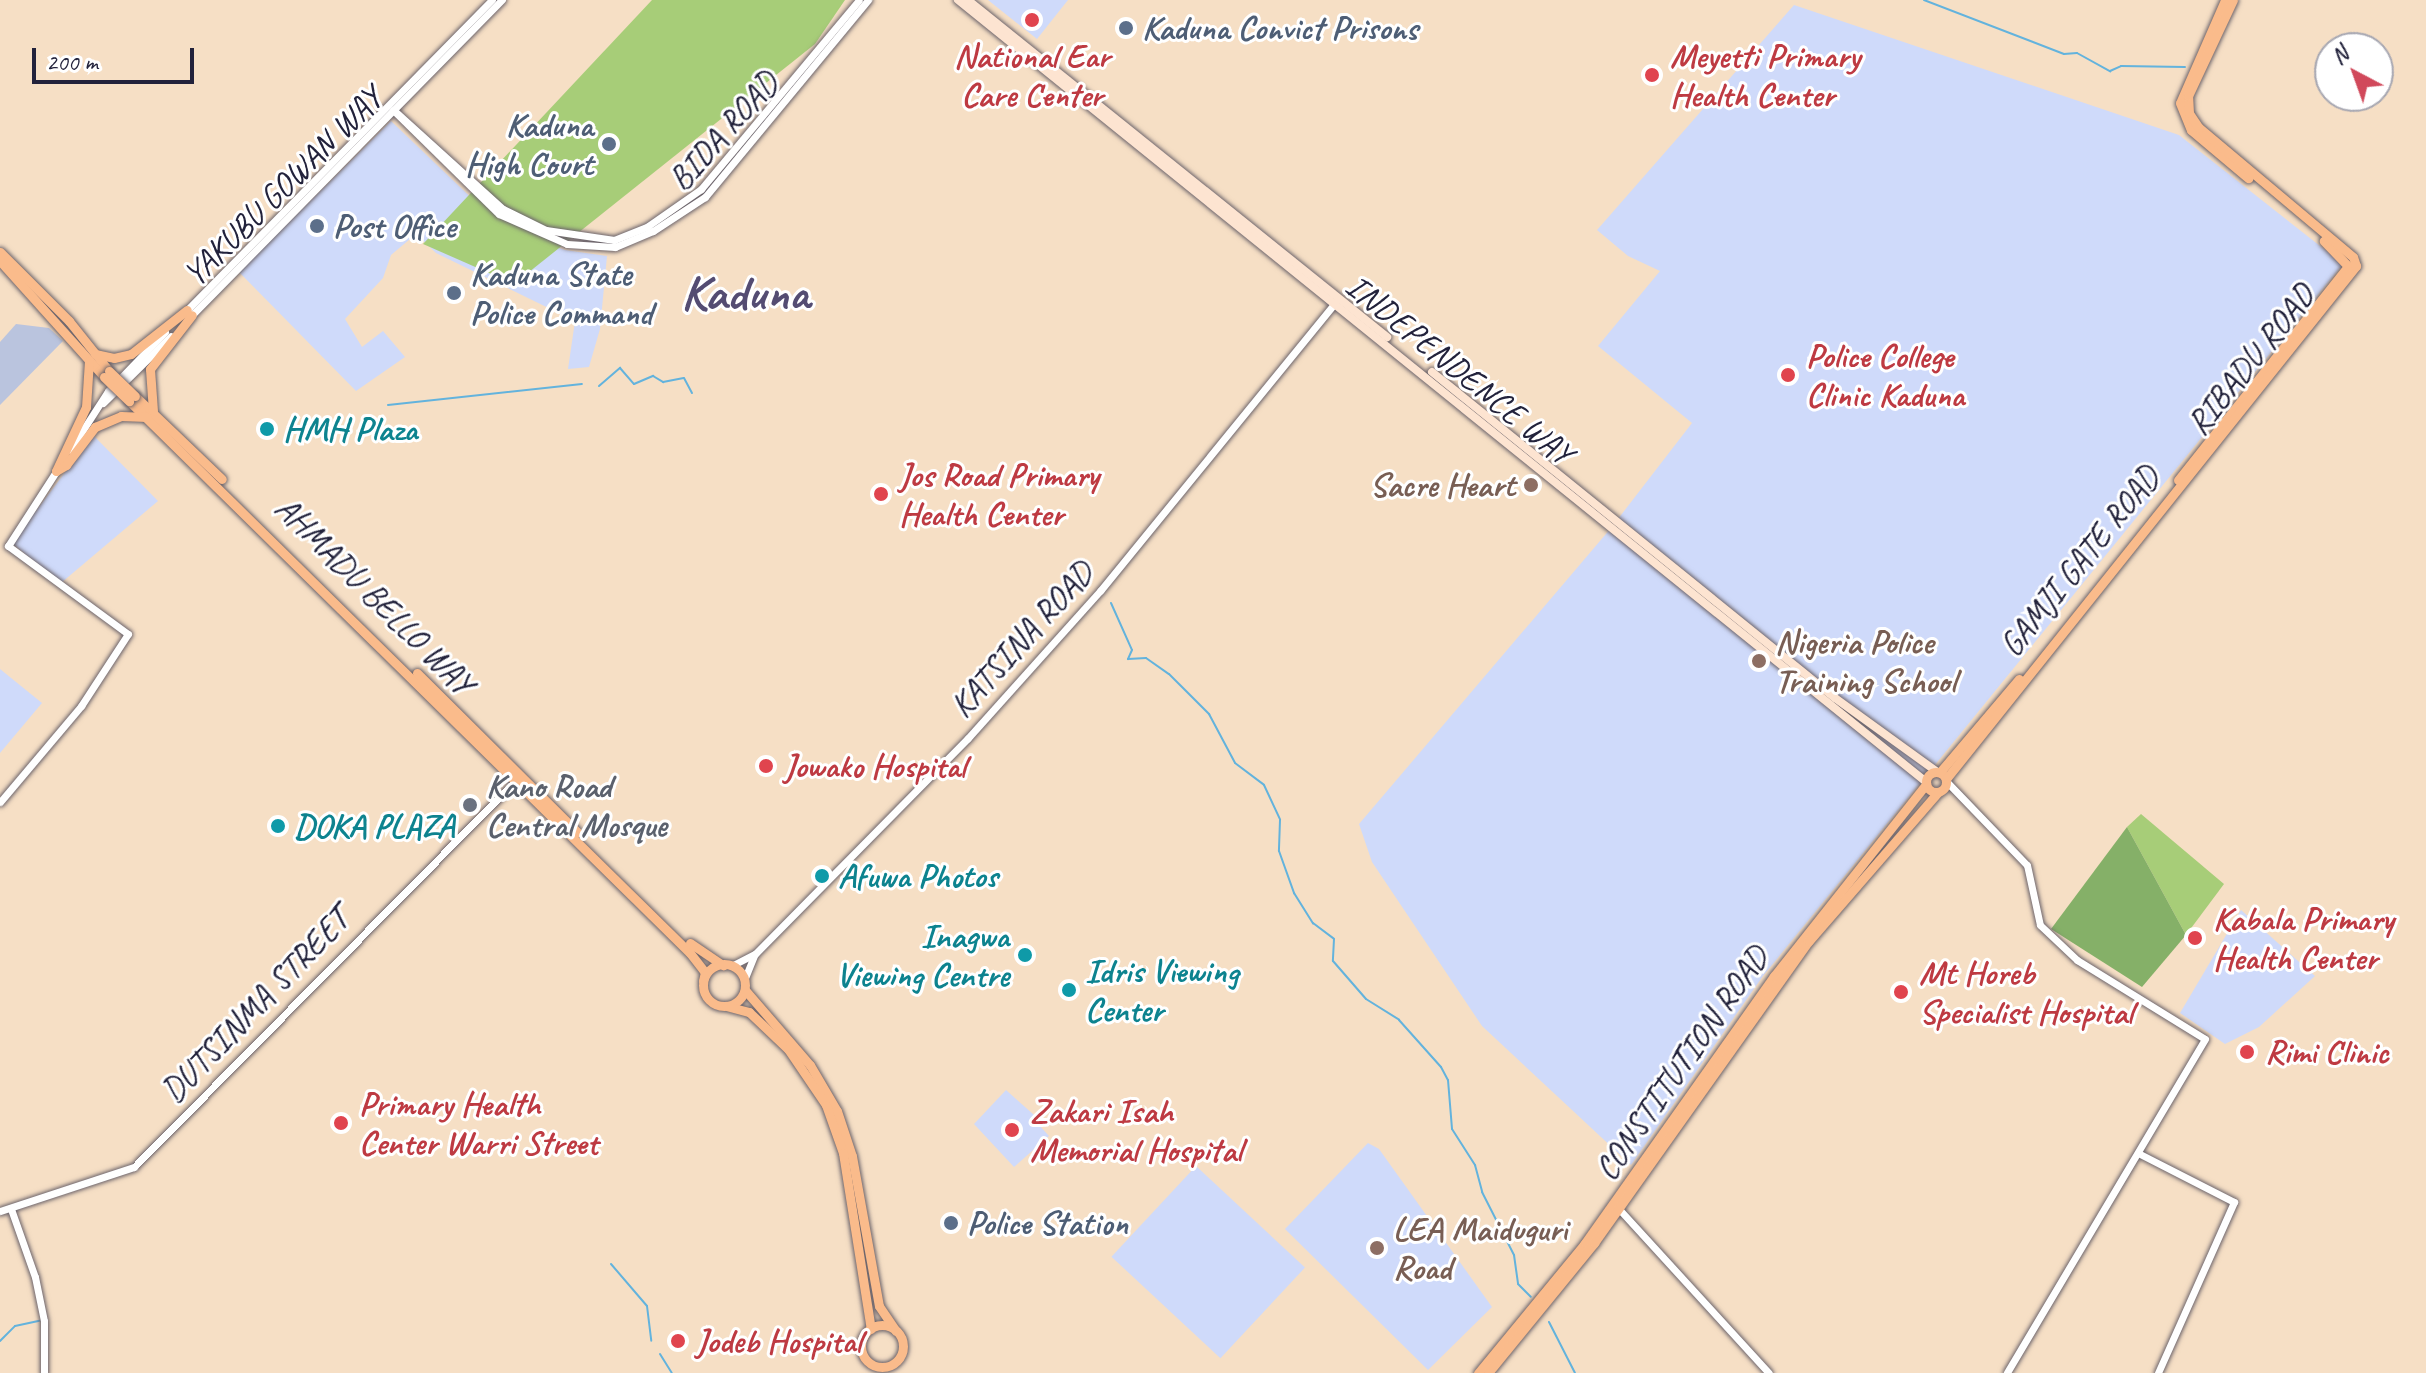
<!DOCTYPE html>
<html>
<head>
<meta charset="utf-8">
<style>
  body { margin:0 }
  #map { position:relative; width:2426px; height:1373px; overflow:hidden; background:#f6dfc5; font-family:Caveat,sans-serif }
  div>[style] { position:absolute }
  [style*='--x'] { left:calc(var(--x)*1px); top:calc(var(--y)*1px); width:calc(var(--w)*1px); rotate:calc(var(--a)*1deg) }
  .built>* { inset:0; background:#cfdafa; transform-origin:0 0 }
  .industrial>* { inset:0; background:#bac4de }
  .green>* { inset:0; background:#a7cd78 }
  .forest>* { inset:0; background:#85b068 }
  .stream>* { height:2px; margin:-1px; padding:0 1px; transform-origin:1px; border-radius:1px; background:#63b3dd }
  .roads { filter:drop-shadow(0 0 2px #6c646b) drop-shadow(0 0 2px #6c646b) }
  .tertiary>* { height:7px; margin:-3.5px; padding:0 3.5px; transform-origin:3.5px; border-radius:3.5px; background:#fff }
  .secondary>* { height:8px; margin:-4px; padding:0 4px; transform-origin:4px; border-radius:4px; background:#fde4d1 }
  .primary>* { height:9px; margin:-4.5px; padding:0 4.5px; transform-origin:4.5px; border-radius:4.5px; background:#fabb8b }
  .primary>.ring { margin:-4.5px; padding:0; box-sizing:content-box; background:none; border:9px solid #fabb8b; border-radius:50% }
  .bridges { filter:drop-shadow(0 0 2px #6c646b) drop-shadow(0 0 2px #6c646b) }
  .primary-bridge>* { height:9px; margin:-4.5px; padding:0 4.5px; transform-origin:4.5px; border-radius:4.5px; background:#fabb8b }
  .dots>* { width:22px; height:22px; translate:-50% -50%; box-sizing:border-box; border:4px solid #fff; border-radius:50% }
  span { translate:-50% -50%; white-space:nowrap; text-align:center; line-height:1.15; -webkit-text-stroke:6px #fff; paint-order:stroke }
  .service-label { font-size:34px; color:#4e5e75; font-weight:700 }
  .left { translate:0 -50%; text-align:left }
  .right { translate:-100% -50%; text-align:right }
  .health-label { font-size:34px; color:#be3a42; font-weight:700 }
  .street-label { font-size:34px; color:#22223b }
  .culture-label { font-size:34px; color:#0d838f; font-weight:700 }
  .education-label { font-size:34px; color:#785e54; font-weight:700 }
  .worship-label { font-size:34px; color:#5b616d; font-weight:700 }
  .town-label { font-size:50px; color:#544c72; font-weight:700 }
  .north { position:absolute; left:2314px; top:32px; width:80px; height:80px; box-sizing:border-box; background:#fff; border:2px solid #a7a7b1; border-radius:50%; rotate:319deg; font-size:22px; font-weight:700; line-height:32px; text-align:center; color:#22223b }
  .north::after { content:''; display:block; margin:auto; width:28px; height:36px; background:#d1495b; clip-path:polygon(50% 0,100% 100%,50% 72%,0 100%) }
  .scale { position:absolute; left:32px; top:48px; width:162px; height:36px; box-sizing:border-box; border:4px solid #22223b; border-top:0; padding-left:10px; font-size:24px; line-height:28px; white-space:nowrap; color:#22223b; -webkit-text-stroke:6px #fff; paint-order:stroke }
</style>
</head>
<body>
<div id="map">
  <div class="built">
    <i style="clip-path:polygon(988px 0,1068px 0,1037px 39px)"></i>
    <i style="clip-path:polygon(1794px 5px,2179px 135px,2343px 264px,1763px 976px,1631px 1165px,1482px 1026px,1372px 862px,1359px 824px,1611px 528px,1692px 423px,1598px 346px,1660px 271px,1628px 256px,1597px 230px)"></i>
    <i style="clip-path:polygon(391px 121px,483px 209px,515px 231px,565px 250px,607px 256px,600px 329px,589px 367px,568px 369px,575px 321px,436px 253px,416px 234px,391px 255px,383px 278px,345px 319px,362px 347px,383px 331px,405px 357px,356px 391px,239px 272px)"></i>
    <i style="clip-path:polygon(93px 435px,158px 501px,61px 583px,12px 543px)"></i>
    <i style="clip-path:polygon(0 669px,42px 703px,0 753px)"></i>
    <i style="clip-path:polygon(2241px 910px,2315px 976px,2259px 1027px,2225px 1044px,2180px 1013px)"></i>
    <i style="clip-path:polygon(1006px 1090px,1042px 1122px,1039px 1125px,1049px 1136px,1014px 1167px,974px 1124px)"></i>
    <i style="clip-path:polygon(1368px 1143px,1379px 1149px,1492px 1307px,1428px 1370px,1285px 1229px)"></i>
    <i style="left:1196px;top:1166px;width:149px;height:124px;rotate:43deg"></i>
  </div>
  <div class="industrial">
    <i style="clip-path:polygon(16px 324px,49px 328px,63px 341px,0 405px,0 342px)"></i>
  </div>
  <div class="green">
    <i style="clip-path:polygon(652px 0,845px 0,815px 44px,514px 284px,423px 244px)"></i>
    <i style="clip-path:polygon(2141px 814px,2224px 884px,2186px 935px,2127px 827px)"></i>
  </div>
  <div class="forest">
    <i style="clip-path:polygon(2127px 827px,2186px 935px,2142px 987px,2051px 929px)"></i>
  </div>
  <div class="stream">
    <i style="--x:1924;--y:0;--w:150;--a:21.1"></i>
    <i style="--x:2064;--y:54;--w:13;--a:-4"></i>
    <i style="--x:2077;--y:53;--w:38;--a:29"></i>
    <i style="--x:2110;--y:71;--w:12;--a:-24"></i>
    <i style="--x:2121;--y:66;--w:64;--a:0.9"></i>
    <i style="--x:599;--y:386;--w:28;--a:-41"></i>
    <i style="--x:620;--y:368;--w:21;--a:49"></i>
    <i style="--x:634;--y:384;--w:21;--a:-23"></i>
    <i style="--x:653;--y:376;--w:12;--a:31"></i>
    <i style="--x:663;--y:382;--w:21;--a:-11"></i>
    <i style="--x:684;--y:378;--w:17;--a:62"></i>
    <i style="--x:388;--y:405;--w:195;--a:-6.2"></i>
    <i style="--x:1111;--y:603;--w:51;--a:65.9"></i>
    <i style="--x:1132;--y:650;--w:10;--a:114"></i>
    <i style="--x:1128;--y:659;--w:18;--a:-3"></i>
    <i style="--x:1146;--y:658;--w:28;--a:35"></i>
    <i style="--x:1169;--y:674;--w:57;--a:45"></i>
    <i style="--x:1209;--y:714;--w:55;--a:62"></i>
    <i style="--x:1235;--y:763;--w:36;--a:37"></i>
    <i style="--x:1264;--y:785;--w:38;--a:65"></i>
    <i style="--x:1280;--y:820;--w:31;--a:92"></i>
    <i style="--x:1279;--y:851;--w:45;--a:70.3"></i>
    <i style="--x:1294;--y:893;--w:36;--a:58"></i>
    <i style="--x:1313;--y:923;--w:26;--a:37"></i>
    <i style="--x:1334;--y:939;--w:22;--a:93"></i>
    <i style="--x:1333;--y:961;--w:50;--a:49"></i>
    <i style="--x:1366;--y:999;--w:39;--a:32"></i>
    <i style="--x:1399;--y:1020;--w:63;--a:48.2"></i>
    <i style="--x:1441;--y:1067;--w:15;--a:62"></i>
    <i style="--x:1448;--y:1080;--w:49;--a:85.3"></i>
    <i style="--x:1452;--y:1129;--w:43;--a:57.4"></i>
    <i style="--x:1475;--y:1165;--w:28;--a:75"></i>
    <i style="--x:1482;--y:1192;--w:71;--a:63.1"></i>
    <i style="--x:1514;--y:1255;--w:29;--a:82"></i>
    <i style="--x:1518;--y:1284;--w:18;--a:45"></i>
    <i style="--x:611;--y:1264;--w:55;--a:49.4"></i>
    <i style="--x:647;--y:1306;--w:35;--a:83"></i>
    <i style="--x:1549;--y:1322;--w:57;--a:63"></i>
    <i style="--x:0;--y:1341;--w:21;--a:-45"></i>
    <i style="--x:15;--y:1326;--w:25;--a:-12"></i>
    <i style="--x:660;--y:1354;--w:22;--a:58"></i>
  </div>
  <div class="roads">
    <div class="tertiary">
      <i style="--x:393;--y:110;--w:148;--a:44.5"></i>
      <i style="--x:499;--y:214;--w:74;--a:23.8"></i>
      <i style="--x:567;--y:244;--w:48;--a:3.6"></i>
      <i style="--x:615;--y:247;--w:41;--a:-22.8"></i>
      <i style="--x:653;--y:231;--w:62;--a:-33.2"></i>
      <i style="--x:705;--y:197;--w:256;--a:-50.4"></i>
      <i style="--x:397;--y:113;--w:143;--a:42.2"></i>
      <i style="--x:503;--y:209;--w:48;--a:26"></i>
      <i style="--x:546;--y:230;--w:69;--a:8.4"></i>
      <i style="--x:614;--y:240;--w:37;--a:-22"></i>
      <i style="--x:648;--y:226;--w:65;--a:-34.9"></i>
      <i style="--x:701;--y:189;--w:246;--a:-50.1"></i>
      <i style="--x:185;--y:312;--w:438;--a:-45.5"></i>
      <i style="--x:188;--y:319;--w:448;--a:-45.5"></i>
      <i style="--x:103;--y:403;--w:95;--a:-44.6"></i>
      <i style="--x:70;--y:450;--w:70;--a:-57.2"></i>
      <i style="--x:108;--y:391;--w:82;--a:-46"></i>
      <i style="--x:1947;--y:782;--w:115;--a:46.1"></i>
      <i style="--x:2027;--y:865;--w:61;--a:77.8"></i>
      <i style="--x:2040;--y:925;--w:51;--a:43.4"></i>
      <i style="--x:2077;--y:960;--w:150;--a:31.7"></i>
      <i style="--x:2205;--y:1039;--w:388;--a:120.7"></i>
      <i style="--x:0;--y:802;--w:126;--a:-49.8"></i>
      <i style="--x:81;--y:706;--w:86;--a:-56.9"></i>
      <i style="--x:128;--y:634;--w:149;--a:-143.7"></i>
      <i style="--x:8;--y:546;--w:94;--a:-57.2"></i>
      <i style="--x:733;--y:965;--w:25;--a:-27"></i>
      <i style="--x:755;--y:954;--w:303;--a:-45.4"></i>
      <i style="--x:968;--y:738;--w:198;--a:-48.1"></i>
      <i style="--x:1100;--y:591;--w:372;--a:-50.8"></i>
      <i style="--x:745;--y:978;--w:24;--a:-68"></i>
      <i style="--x:2138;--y:1153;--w:108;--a:27"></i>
      <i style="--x:2234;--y:1202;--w:187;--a:114"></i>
      <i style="--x:11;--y:1209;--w:72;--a:70.6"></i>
      <i style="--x:35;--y:1277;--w:45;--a:78.4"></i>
      <i style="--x:44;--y:1321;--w:52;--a:90"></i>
      <i style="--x:1619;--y:1209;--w:222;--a:47.6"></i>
      <i style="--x:0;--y:1211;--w:141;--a:-18.2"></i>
      <i style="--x:134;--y:1167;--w:542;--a:-45.37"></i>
    </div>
    <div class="secondary">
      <i style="--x:958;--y:0;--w:1244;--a:38.93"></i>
      <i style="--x:968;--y:0;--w:538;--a:38.81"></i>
      <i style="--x:1432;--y:372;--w:518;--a:38.97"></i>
      <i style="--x:1835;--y:698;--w:125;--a:35.9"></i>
    </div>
    <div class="primary">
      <i style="--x:2225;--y:0;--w:112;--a:113.6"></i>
      <i style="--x:2180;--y:103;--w:29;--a:68"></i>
      <i style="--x:2191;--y:130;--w:75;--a:40.1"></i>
      <i style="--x:0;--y:252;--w:98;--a:45"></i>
      <i style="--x:69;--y:321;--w:64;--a:51.3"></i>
      <i style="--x:0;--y:261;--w:156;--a:48.1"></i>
      <i style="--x:95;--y:354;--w:19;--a:12"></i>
      <i style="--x:114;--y:358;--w:17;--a:-13"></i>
      <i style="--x:131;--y:354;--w:71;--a:-38.2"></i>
      <i style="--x:135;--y:396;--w:120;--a:43.7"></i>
      <i style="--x:129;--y:401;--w:787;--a:44.54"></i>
      <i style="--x:690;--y:953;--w:24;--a:52"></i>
      <i style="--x:705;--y:972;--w:9;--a:103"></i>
      <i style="--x:153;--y:411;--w:42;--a:-94.1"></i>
      <i style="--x:150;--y:369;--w:68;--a:-52.1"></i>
      <i style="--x:56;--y:471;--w:71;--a:-64.9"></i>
      <i style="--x:86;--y:407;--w:46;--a:-86.3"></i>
      <i style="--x:56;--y:471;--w:12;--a:-31"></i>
      <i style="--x:66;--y:465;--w:48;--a:-52.7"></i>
      <i style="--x:95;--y:427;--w:28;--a:-23"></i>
      <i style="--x:121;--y:416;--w:26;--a:2"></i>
      <i style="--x:2178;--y:480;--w:273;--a:-51.5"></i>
      <i style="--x:2348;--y:266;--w:35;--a:-134"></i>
      <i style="--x:417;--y:673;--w:226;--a:44.8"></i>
      <i class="ring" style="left:1926px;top:772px;width:11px;height:11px"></i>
      <i style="--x:1940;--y:772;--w:122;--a:-49.7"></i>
      <i style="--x:1946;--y:779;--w:657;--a:-51.37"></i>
      <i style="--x:2356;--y:266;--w:9;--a:-108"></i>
      <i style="--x:2353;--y:257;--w:201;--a:-140"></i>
      <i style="--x:2199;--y:128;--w:18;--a:-124"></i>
      <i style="--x:2189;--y:113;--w:17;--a:-93"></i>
      <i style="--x:2188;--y:96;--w:106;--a:-64.9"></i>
      <i style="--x:690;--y:943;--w:40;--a:34"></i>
      <i class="ring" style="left:703px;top:964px;width:33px;height:33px"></i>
      <i style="--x:745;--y:990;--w:99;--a:49.1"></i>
      <i style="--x:810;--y:1065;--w:53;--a:59.6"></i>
      <i style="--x:837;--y:1111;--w:47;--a:71.6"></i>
      <i style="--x:852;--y:1156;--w:152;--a:79.8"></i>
      <i style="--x:879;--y:1306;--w:30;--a:56"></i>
      <i style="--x:726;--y:1006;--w:24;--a:15"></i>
      <i style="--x:749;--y:1012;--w:54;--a:43.5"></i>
      <i style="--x:788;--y:1049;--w:68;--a:55.8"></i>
      <i style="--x:826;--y:1105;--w:51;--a:70.5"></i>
      <i style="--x:843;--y:1153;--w:178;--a:81"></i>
      <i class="ring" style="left:861px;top:1325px;width:33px;height:33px"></i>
      <i style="--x:1478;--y:1373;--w:168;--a:-50.5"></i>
      <i style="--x:1585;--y:1243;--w:327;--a:-54.7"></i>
      <i style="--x:1774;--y:976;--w:245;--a:-51.6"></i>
      <i style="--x:1488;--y:1373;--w:168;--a:-50.8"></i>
      <i style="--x:1594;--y:1243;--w:371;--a:-54.6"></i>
      <i style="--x:1809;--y:941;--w:197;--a:-49.1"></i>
    </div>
  </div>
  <div class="bridges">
    <div class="primary-bridge">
      <i style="--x:109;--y:371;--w:36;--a:44"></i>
      <i style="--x:104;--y:377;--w:35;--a:44"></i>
    </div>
  </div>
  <div class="dots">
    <i style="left:1032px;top:20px;background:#e0444e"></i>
    <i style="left:1126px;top:28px;background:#5c6f8a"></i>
    <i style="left:1652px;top:75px;background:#e0444e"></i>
    <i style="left:609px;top:144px;background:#5c6f8a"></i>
    <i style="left:317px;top:226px;background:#5c6f8a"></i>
    <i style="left:454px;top:293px;background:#5c6f8a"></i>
    <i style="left:1788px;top:375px;background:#e0444e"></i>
    <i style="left:267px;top:429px;background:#0f9aa8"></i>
    <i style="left:1531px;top:485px;background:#8d6e63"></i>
    <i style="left:881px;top:494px;background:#e0444e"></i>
    <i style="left:1759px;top:661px;background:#8d6e63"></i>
    <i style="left:766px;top:766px;background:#e0444e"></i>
    <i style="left:470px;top:805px;background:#6b7280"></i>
    <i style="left:278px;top:826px;background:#0f9aa8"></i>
    <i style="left:822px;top:876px;background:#0f9aa8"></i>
    <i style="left:2195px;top:938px;background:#e0444e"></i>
    <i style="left:1025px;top:955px;background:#0f9aa8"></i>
    <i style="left:1069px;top:990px;background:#0f9aa8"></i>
    <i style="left:1901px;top:992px;background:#e0444e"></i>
    <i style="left:2247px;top:1052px;background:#e0444e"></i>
    <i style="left:341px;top:1123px;background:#e0444e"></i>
    <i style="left:1012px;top:1130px;background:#e0444e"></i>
    <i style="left:951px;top:1223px;background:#5c6f8a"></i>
    <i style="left:1377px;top:1248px;background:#8d6e63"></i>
    <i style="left:678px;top:1341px;background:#e0444e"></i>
  </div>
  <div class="service-label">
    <span class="left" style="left:1142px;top:28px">Kaduna Convict Prisons</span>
    <span class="right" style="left:593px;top:144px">Kaduna<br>High Court</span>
    <span class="left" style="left:333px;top:226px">Post Office</span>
    <span class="left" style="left:470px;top:293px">Kaduna State<br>Police Command</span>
    <span class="left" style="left:967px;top:1223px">Police Station</span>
  </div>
  <div class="health-label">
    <span style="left:1032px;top:75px">National Ear<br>Care Center</span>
    <span class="left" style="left:1670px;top:75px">Meyetti Primary<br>Health Center</span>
    <span class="left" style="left:1806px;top:375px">Police College<br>Clinic Kaduna</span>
    <span class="left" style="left:899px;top:494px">Jos Road Primary<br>Health Center</span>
    <span class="left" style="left:784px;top:766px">Jowako Hospital</span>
    <span class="left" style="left:2213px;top:938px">Kabala Primary<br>Health Center</span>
    <span class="left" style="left:1919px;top:992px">Mt Horeb<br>Specialist Hospital</span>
    <span class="left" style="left:2265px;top:1052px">Rimi Clinic</span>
    <span class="left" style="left:359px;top:1123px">Primary Health<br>Center Warri Street</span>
    <span class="left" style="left:1030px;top:1130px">Zakari Isah<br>Memorial Hospital</span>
    <span class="left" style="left:696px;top:1341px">Jodeb Hospital</span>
  </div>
  <div class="street-label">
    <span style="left:723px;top:131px;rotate:-48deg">BIDA ROAD</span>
    <span style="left:282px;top:186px;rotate:-45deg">YAKUBU GOWAN WAY</span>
    <span style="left:2250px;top:359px;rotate:-51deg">RIBADU ROAD</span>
    <span style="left:1460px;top:369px;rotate:39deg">INDEPENDENCE WAY</span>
    <span style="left:2079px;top:561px;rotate:-51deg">GAMJI GATE ROAD</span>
    <span style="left:375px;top:595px;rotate:45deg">AHMADU BELLO WAY</span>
    <span style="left:1021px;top:639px;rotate:-48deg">KATSINA ROAD</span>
    <span style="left:255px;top:1005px;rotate:-46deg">DUTSINMA STREET</span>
    <span style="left:1681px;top:1063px;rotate:-55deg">CONSTITUTION ROAD</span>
  </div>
  <div class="culture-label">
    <span class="left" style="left:283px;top:429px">HMH Plaza</span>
    <span class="left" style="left:294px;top:826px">DOKA PLAZA</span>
    <span class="left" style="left:838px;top:876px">Afuwa Photos</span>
    <span class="right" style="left:1009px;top:955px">Inagwa<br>Viewing Centre</span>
    <span class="left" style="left:1085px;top:990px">Idris Viewing<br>Center</span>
  </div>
  <div class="education-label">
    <span class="right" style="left:1515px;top:485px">Sacre Heart</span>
    <span class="left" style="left:1775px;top:661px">Nigeria Police<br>Training School</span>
    <span class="left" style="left:1393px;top:1248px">LEA Maiduguri<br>Road</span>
  </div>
  <div class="worship-label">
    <span class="left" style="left:486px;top:805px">Kano Road<br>Central Mosque</span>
  </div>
  <div class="town-label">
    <span style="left:745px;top:293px">Kaduna</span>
  </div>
  <div class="north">N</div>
  <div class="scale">200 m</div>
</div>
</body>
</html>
